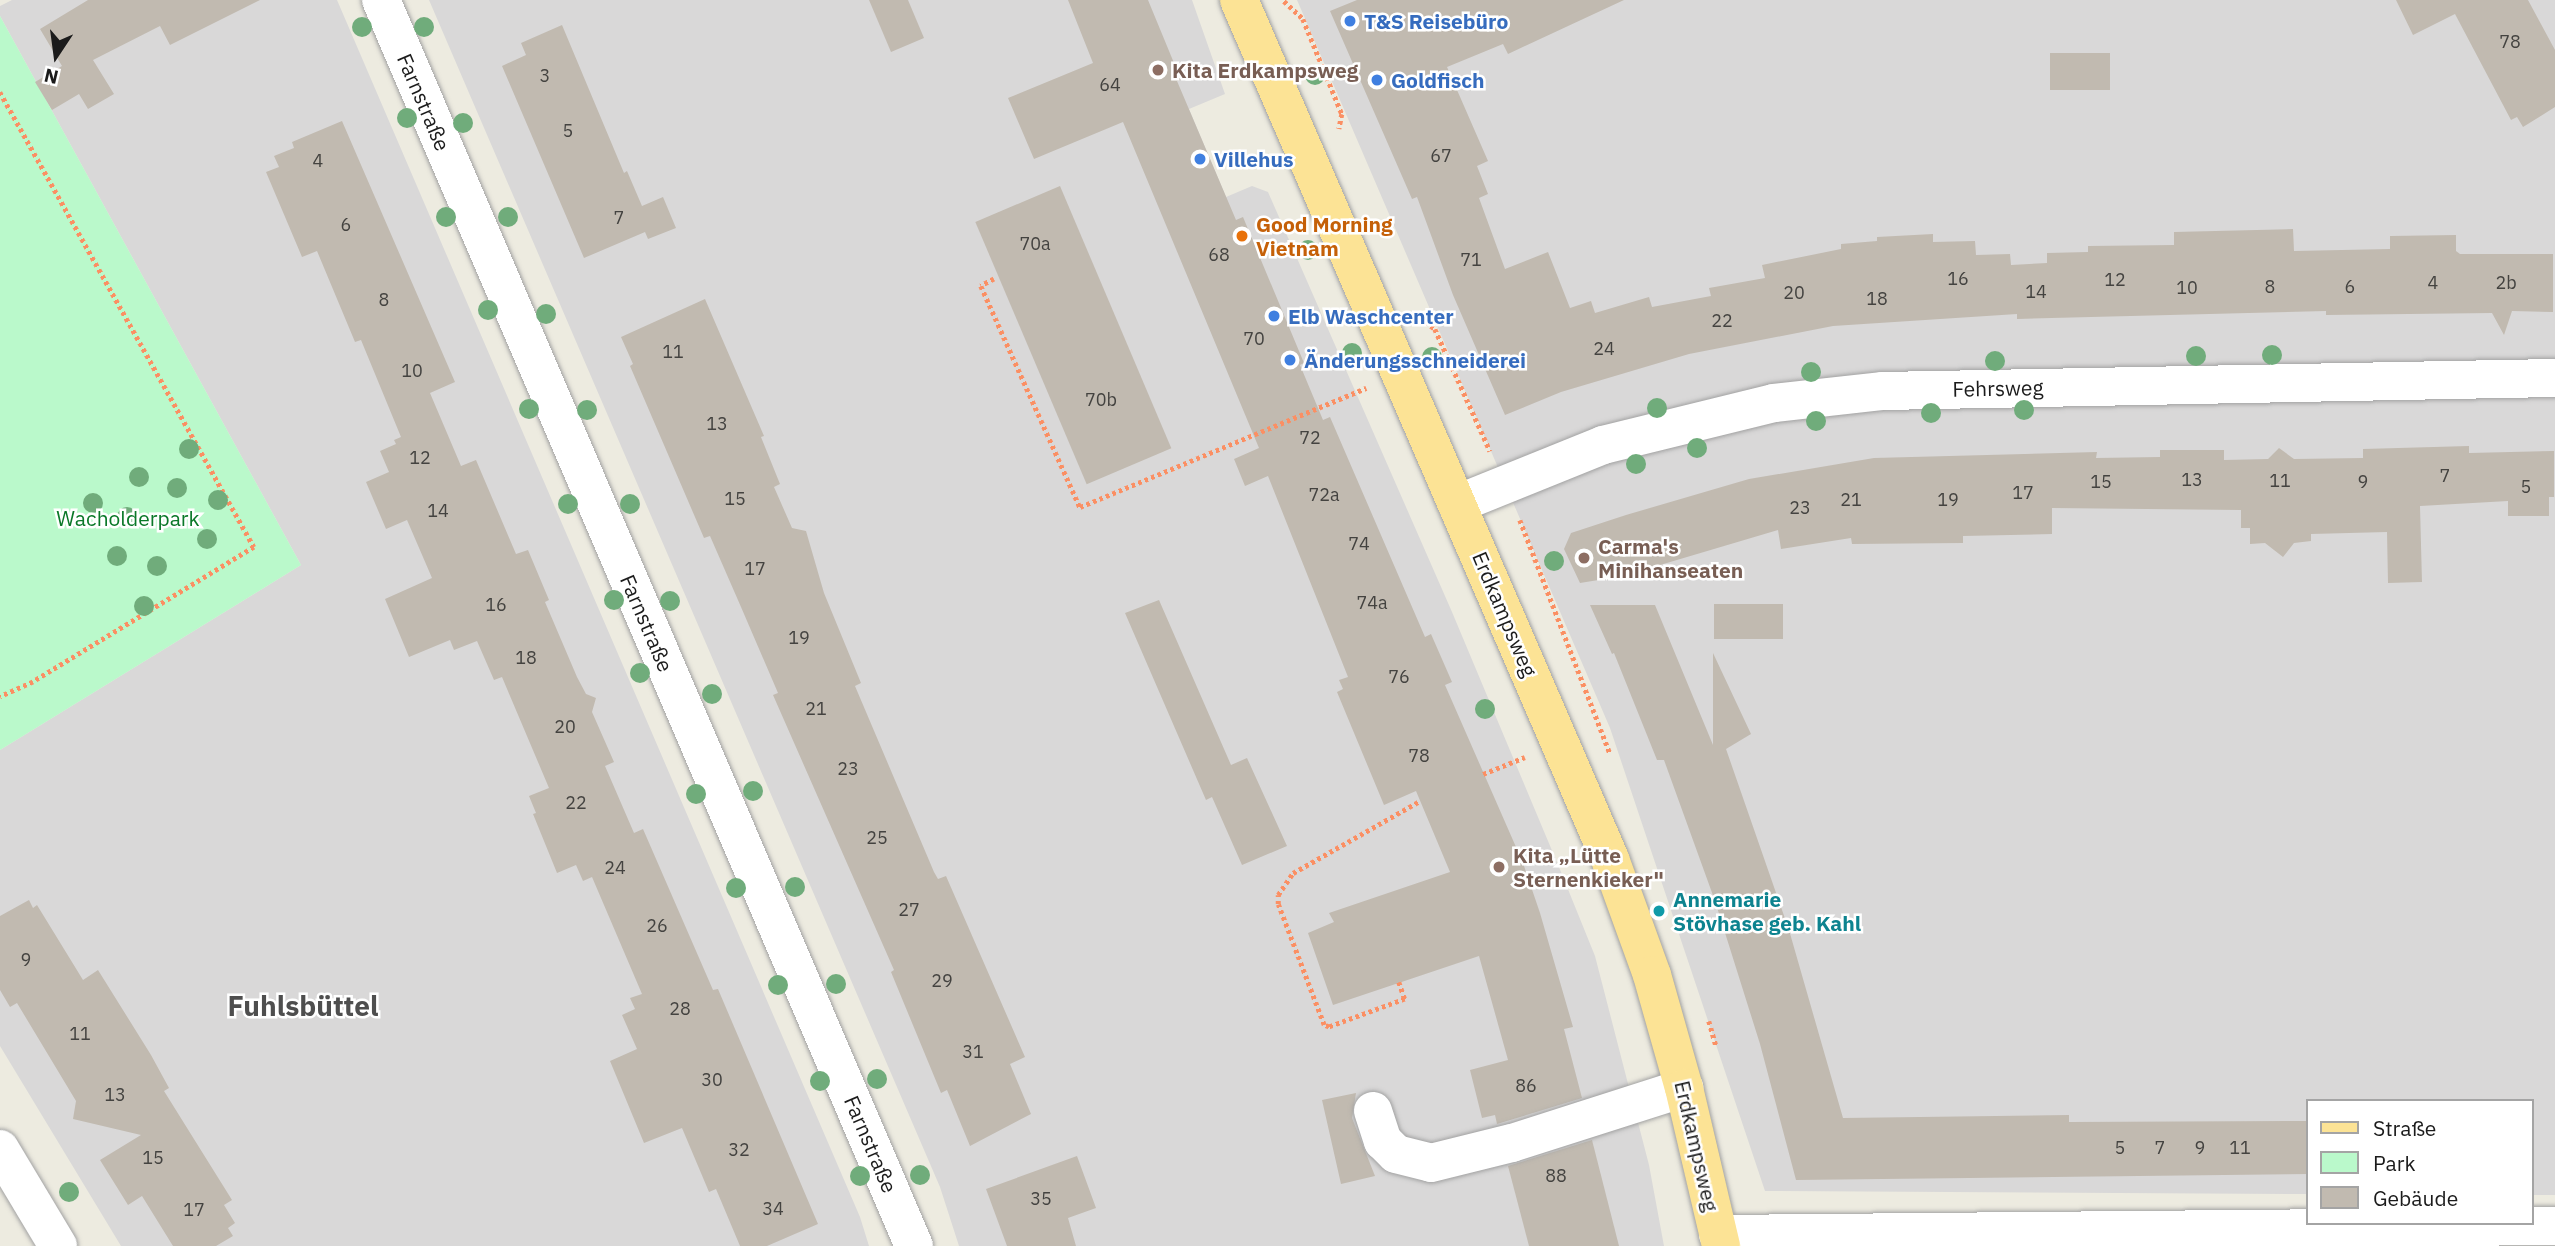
<!DOCTYPE html>
<html>
<head>
<meta charset="utf-8">
<style>
  body { margin:0 }
  #map { position:relative; width:2555px; height:1246px; overflow:hidden; background:#edebe0; font-family:"IBM Plex Sans",sans-serif }
  div>[style] { position:absolute }
  [style*='--x'] { left:calc(var(--x)*1px); top:calc(var(--y)*1px); width:calc(var(--w)*1px); rotate:calc(var(--a)*1deg) }
  .residential>* { inset:0; background:#d9d8d8 }
  .park>* { inset:0; background:#baf9cb }
  .building>* { inset:0; background:#c1bab0; transform-origin:0 0 }
  .path>* { height:4.5px; margin-top:-2.25px; transform-origin:0; background:repeating-linear-gradient(90deg,#fb8f63 0 3.5px,transparent 0 7px) }
  .roads { filter:drop-shadow(0 0 2px #a2a2a2) drop-shadow(0 0 2px #a2a2a2) }
  .minor>* { height:38px; margin:-19px; padding:0 19px; transform-origin:19px; border-radius:19px; background:#fff }
  .major>* { height:38px; margin:-19px; padding:0 19px; transform-origin:19px; border-radius:19px; background:#fce395 }
  .trees>* { width:20px; height:20px; margin:-10px; border-radius:50%; background:#70ac7b }
  .dots>* { width:19px; height:19px; translate:-50% -50%; box-sizing:border-box; border:4px solid #fff; border-radius:50% }
  span { translate:-50% -50%; white-space:nowrap; text-align:center; line-height:1.15; -webkit-text-stroke:5px #fff; paint-order:stroke }
  .number-label { font-size:18px; color:#444340 }
  .number-label span { -webkit-text-stroke-width:0 }
  .shop-label { font-size:21px; color:#366cbe; font-weight:700 }
  .left { translate:0 -50%; text-align:left }
  .education-label { font-size:21px; color:#785e54; font-weight:700 }
  .street-label { font-size:21px; color:#1b1b1b }
  .food-label { font-size:21px; color:#c56008; font-weight:700 }
  .park-label { font-size:21px; color:#0a7828 }
  .culture-label { font-size:21px; color:#0d838f; font-weight:700 }
  .district-label { font-size:28px; color:#4e4e4e; font-weight:700 }
  .legend { position:absolute; left:2306px; top:1099px; width:228px; height:126px; box-sizing:border-box; background:#fff; border:2px solid #a4a4a4; margin:0; padding:9px 12px; list-style:none; font-size:21px; color:#1b1b1b }
  .legend li { display:flex; align-items:center; gap:14px; height:35px }
  .legend b { width:35px; border:2px solid #a4a4a4 }
  .north { position:absolute; left:21px; top:21px; width:70px; height:70px; -webkit-text-stroke:5px #fff; paint-order:stroke; rotate:193deg; font-size:19px; font-weight:700; line-height:28px; text-align:center; color:#1b1b1b }
  .north::after { content:''; display:block; margin:auto; width:24px; height:32px; background:#1b1b1b; clip-path:polygon(50% 0,100% 100%,50% 72%,0 100%) }
</style>
</head>
<body>
<div id="map">
  <div class="residential">
    <i style="clip-path:polygon(12px 0,337px 0,860px 1217px,869px 1246px,121px 1246px,0 1046px,0 750px,301px 565px,0 16px,0 6px)"></i>
    <i style="clip-path:polygon(429px 0,1192px 0,1225px 94px,1189px 109px,1226px 197px,1252px 186px,1268px 192px,1452px 612px,1561px 872px,1595px 956px,1649px 1165px,1664px 1246px,959px 1246px,940px 1187px)"></i>
    <i style="clip-path:polygon(1297px 0,2555px 0,2555px 1195px,2532px 1195px,2532px 1101px,2308px 1101px,2308px 1194px,1765px 1191px,1610px 728px)"></i>
  </div>
  <div class="park">
    <i style="clip-path:polygon(0 16px,301px 565px,0 750px)"></i>
  </div>
  <div class="building">
    <i style="clip-path:polygon(88px 0,260px 0,170px 45px,160px 26px,93px 60px,114px 94px,88px 109px,79px 94px,52px 110px,35px 82px,62px 66px,40px 29px)"></i>
    <i style="clip-path:polygon(869px 0,908px 0,924px 38px,891px 52px)"></i>
    <i style="clip-path:polygon(1068px 0,1148px 0,1181px 80px,1177px 81px,1236px 220px,1243px 217px,1304px 363px,1300px 365px,1323px 420px,1330px 417px,1425px 637px,1431px 634px,1452px 682px,1445px 685px,1523px 863px,1540px 913px,1573px 1027px,1564px 1029px,1582px 1098px,1497px 1124px,1495px 1115px,1482px 1118px,1470px 1070px,1508px 1060px,1479px 956px,1333px 1005px,1308px 933px,1334px 922px,1329px 913px,1450px 872px,1416px 791px,1384px 805px,1337px 692px,1343px 689px,1339px 680px,1348px 677px,1268px 476px,1245px 486px,1234px 459px,1259px 448px,1123px 122px,1034px 159px,1008px 98px,1093px 63px)"></i>
    <i style="clip-path:polygon(1357px 0,1624px 0,1508px 54px,1503px 44px,1447px 67px,1488px 161px,1477px 166px,1488px 194px,1479px 198px,1505px 269px,1548px 252px,1570px 308px,1591px 301px,1595px 313px,1649px 297px,1652px 307px,1711px 296px,1709px 288px,1765px 278px,1762px 265px,1841px 249px,1841px 244px,1877px 241px,1877px 237px,1933px 234px,1933px 242px,1975px 241px,1976px 255px,2010px 254px,2011px 265px,2047px 263px,2047px 253px,2088px 252px,2088px 246px,2174px 245px,2174px 232px,2293px 229px,2294px 251px,2390px 249px,2390px 236px,2456px 235px,2456px 251px,2460px 254px,2553px 254px,2553px 312px,2512px 311px,2504px 335px,2492px 313px,2326px 315px,2326px 311px,2017px 319px,2017px 314px,1833px 326px,1689px 354px,1561px 392px,1505px 415px,1453px 295px,1417px 197px,1412px 199px,1330px 11px)"></i>
    <i style="clip-path:polygon(2396px 0,2528px 0,2555px 50px,2555px 107px,2523px 127px,2517px 117px,2511px 120px,2455px 14px,2413px 35px)"></i>
    <i style="clip-path:polygon(562px 25px,624px 173px,627px 171px,642px 206px,663px 197px,676px 228px,648px 239px,645px 232px,584px 258px,502px 66px,526px 55px,521px 43px)"></i>
    <i style="left:2050px;top:53px;width:60px;height:37px"></i>
    <i style="clip-path:polygon(342px 121px,455px 382px,430px 393px,461px 466px,476px 460px,516px 554px,528px 550px,549px 600px,545px 602px,577px 677px,586px 694px,596px 698px,592px 712px,614px 762px,605px 766px,634px 833px,643px 829px,713px 990px,718px 989px,818px 1224px,767px 1246px,740px 1246px,716px 1189px,709px 1192px,682px 1128px,644px 1143px,610px 1061px,637px 1049px,622px 1015px,635px 1009px,630px 998px,642px 994px,592px 877px,583px 881px,576px 865px,557px 873px,533px 814px,536px 813px,529px 796px,549px 788px,502px 677px,494px 680px,477px 641px,454px 650px,450px 640px,409px 657px,385px 599px,432px 578px,407px 520px,386px 529px,366px 482px,389px 472px,380px 451px,396px 444px,394px 440px,401px 437px,361px 340px,355px 342px,317px 251px,302px 257px,266px 172px,279px 167px,274px 156px,294px 148px,292px 142px)"></i>
    <i style="left:1060px;top:186px;width:285px;height:92px;rotate:67deg"></i>
    <i style="clip-path:polygon(705px 299px,764px 436px,761px 437px,780px 484px,774px 487px,792px 528px,806px 531px,824px 593px,861px 683px,855px 686px,934px 872px,938px 879px,946px 876px,1025px 1057px,1010px 1064px,1031px 1114px,970px 1146px,947px 1090px,941px 1093px,922px 1047px,891px 972px,894px 970px,773px 695px,778px 693px,741px 607px,710px 536px,704px 538px,630px 366px,633px 364px,621px 337px)"></i>
    <i style="clip-path:polygon(2469px 446px,2469px 453px,2554px 451px,2554px 497px,2549px 497px,2549px 516px,2508px 516px,2508px 501px,2420px 506px,2422px 582px,2388px 583px,2387px 532px,2311px 534px,2311px 541px,2294px 543px,2283px 557px,2265px 543px,2250px 544px,2250px 528px,2241px 528px,2241px 510px,2052px 508px,2052px 534px,1963px 536px,1963px 543px,1852px 544px,1851px 538px,1781px 549px,1778px 530px,1623px 576px,1580px 583px,1564px 549px,1571px 533px,1626px 515px,1749px 479px,1874px 458px,2097px 452px,2096px 458px,2160px 457px,2160px 450px,2224px 450px,2224px 460px,2268px 459px,2279px 448px,2294px 459px,2363px 458px,2363px 449px)"></i>
    <i style="clip-path:polygon(1159px 600px,1231px 765px,1247px 758px,1287px 846px,1242px 865px,1212px 797px,1206px 800px,1125px 613px)"></i>
    <i style="left:1714px;top:604px;width:69px;height:35px"></i>
    <i style="clip-path:polygon(1590px 605px,1655px 605px,1713px 745px,1713px 653px,1751px 734px,1726px 749px,1789px 930px,1843px 1118px,2069px 1115px,2069px 1122px,2308px 1121px,2308px 1174px,1796px 1180px,1760px 1044px,1715px 901px,1664px 760px,1657px 760px,1614px 653px,1612px 654px)"></i>
    <i style="clip-path:polygon(29px 900px,33px 908px,37px 905px,83px 980px,98px 970px,151px 1055px,169px 1088px,164px 1091px,232px 1200px,224px 1205px,235px 1223px,228px 1228px,233px 1236px,216px 1246px,173px 1246px,142px 1196px,128px 1205px,100px 1160px,141px 1135px,73px 1119px,76px 1101px,17px 1003px,10px 1007px,0 990px,0 916px)"></i>
    <i style="clip-path:polygon(1356px 1093px,1352px 1118px,1375px 1176px,1341px 1184px,1322px 1100px)"></i>
    <i style="clip-path:polygon(1592px 1140px,1619px 1246px,1529px 1246px,1508px 1166px)"></i>
    <i style="clip-path:polygon(1077px 1156px,1096px 1208px,1068px 1218px,1076px 1246px,1007px 1246px,986px 1189px)"></i>
  </div>
  <div class="path">
    <i style="--x:1284;--y:1;--w:26;--a:43"></i>
    <i style="--x:1303;--y:19;--w:103;--a:67.7"></i>
    <i style="--x:1342;--y:114;--w:15;--a:101"></i>
    <i style="--x:0;--y:92;--w:521;--a:60.83"></i>
    <i style="--x:254;--y:547;--w:259;--a:148.6"></i>
    <i style="--x:33;--y:682;--w:36;--a:156"></i>
    <i style="--x:994;--y:279;--w:15;--a:152"></i>
    <i style="--x:981;--y:286;--w:242;--a:65.9"></i>
    <i style="--x:1080;--y:507;--w:310;--a:-22.6"></i>
    <i style="--x:1420;--y:317;--w:19;--a:39"></i>
    <i style="--x:1435;--y:329;--w:134;--a:65.7"></i>
    <i style="--x:1520;--y:520;--w:250;--a:68.9"></i>
    <i style="--x:1483;--y:774;--w:45;--a:-22"></i>
    <i style="--x:1399;--y:982;--w:18;--a:71"></i>
    <i style="--x:1405;--y:999;--w:81;--a:159.8"></i>
    <i style="--x:1329;--y:1027;--w:5;--a:-158"></i>
    <i style="--x:1324;--y:1025;--w:129;--a:-110.8"></i>
    <i style="--x:1278;--y:904;--w:9;--a:-90"></i>
    <i style="--x:1278;--y:895;--w:27;--a:-56"></i>
    <i style="--x:1293;--y:873;--w:146;--a:-29.6"></i>
    <i style="--x:1709;--y:1021;--w:26;--a:74"></i>
  </div>
  <div class="roads">
    <div class="minor">
      <i style="--x:381;--y:0;--w:1355;--a:66.84"></i>
      <i style="--x:1457;--y:504;--w:157;--a:-22"></i>
      <i style="--x:1603;--y:445;--w:176;--a:-13.8"></i>
      <i style="--x:1774;--y:403;--w:110;--a:-6.3"></i>
      <i style="--x:1883;--y:391;--w:672;--a:-1.11"></i>
      <i style="--x:1373;--y:1111;--w:32;--a:72"></i>
      <i style="--x:1383;--y:1141;--w:18;--a:45"></i>
      <i style="--x:1396;--y:1154;--w:36;--a:14"></i>
      <i style="--x:1431;--y:1163;--w:83;--a:-13.9"></i>
      <i style="--x:1512;--y:1143;--w:181;--a:-17.7"></i>
      <i style="--x:0;--y:1149;--w:113;--a:59.1"></i>
      <i style="--x:1718;--y:1234;--w:837;--a:-0.55"></i>
    </div>
    <div class="major">
      <i style="--x:1239;--y:0;--w:936;--a:66.64"></i>
      <i style="--x:1610;--y:859;--w:123;--a:70.1"></i>
      <i style="--x:1652;--y:975;--w:117;--a:74.2"></i>
      <i style="--x:1684;--y:1088;--w:162;--a:76.8"></i>
    </div>
  </div>
  <div class="trees">
    <i style="left:362px;top:27px"></i>
    <i style="left:424px;top:27px"></i>
    <i style="left:1315px;top:75px"></i>
    <i style="left:407px;top:118px"></i>
    <i style="left:463px;top:123px"></i>
    <i style="left:446px;top:217px"></i>
    <i style="left:508px;top:217px"></i>
    <i style="left:1308px;top:250px"></i>
    <i style="left:488px;top:310px"></i>
    <i style="left:546px;top:314px"></i>
    <i style="left:1352px;top:353px"></i>
    <i style="left:2272px;top:355px"></i>
    <i style="left:2196px;top:356px"></i>
    <i style="left:1432px;top:357px"></i>
    <i style="left:1995px;top:361px"></i>
    <i style="left:1811px;top:372px"></i>
    <i style="left:1657px;top:408px"></i>
    <i style="left:529px;top:409px"></i>
    <i style="left:587px;top:410px"></i>
    <i style="left:2024px;top:410px"></i>
    <i style="left:1931px;top:413px"></i>
    <i style="left:1816px;top:421px"></i>
    <i style="left:1697px;top:448px"></i>
    <i style="left:189px;top:449px"></i>
    <i style="left:1636px;top:464px"></i>
    <i style="left:139px;top:477px"></i>
    <i style="left:177px;top:488px"></i>
    <i style="left:218px;top:500px"></i>
    <i style="left:93px;top:503px"></i>
    <i style="left:568px;top:504px"></i>
    <i style="left:630px;top:504px"></i>
    <i style="left:127px;top:517px"></i>
    <i style="left:207px;top:539px"></i>
    <i style="left:117px;top:556px"></i>
    <i style="left:1554px;top:561px"></i>
    <i style="left:157px;top:566px"></i>
    <i style="left:614px;top:600px"></i>
    <i style="left:670px;top:601px"></i>
    <i style="left:144px;top:606px"></i>
    <i style="left:640px;top:673px"></i>
    <i style="left:712px;top:694px"></i>
    <i style="left:1485px;top:709px"></i>
    <i style="left:753px;top:791px"></i>
    <i style="left:696px;top:794px"></i>
    <i style="left:795px;top:887px"></i>
    <i style="left:736px;top:888px"></i>
    <i style="left:836px;top:984px"></i>
    <i style="left:778px;top:985px"></i>
    <i style="left:877px;top:1079px"></i>
    <i style="left:820px;top:1081px"></i>
    <i style="left:920px;top:1175px"></i>
    <i style="left:860px;top:1176px"></i>
    <i style="left:69px;top:1192px"></i>
  </div>
  <div class="dots">
    <i style="left:1350px;top:21px;background:#3f7fe0"></i>
    <i style="left:1158px;top:70px;background:#8d6e63"></i>
    <i style="left:1377px;top:80px;background:#3f7fe0"></i>
    <i style="left:1200px;top:159px;background:#3f7fe0"></i>
    <i style="left:1242px;top:236px;background:#e8710a"></i>
    <i style="left:1274px;top:316px;background:#3f7fe0"></i>
    <i style="left:1290px;top:360px;background:#3f7fe0"></i>
    <i style="left:1584px;top:558px;background:#8d6e63"></i>
    <i style="left:1499px;top:867px;background:#8d6e63"></i>
    <i style="left:1659px;top:911px;background:#0f9aa8"></i>
  </div>
  <div class="number-label">
    <span style="left:2510px;top:42px">78</span>
    <span style="left:545px;top:76px">3</span>
    <span style="left:1110px;top:85px">64</span>
    <span style="left:568px;top:131px">5</span>
    <span style="left:1441px;top:156px">67</span>
    <span style="left:318px;top:161px">4</span>
    <span style="left:619px;top:218px">7</span>
    <span style="left:346px;top:225px">6</span>
    <span style="left:1035px;top:244px">70a</span>
    <span style="left:1219px;top:255px">68</span>
    <span style="left:1471px;top:260px">71</span>
    <span style="left:1958px;top:279px">16</span>
    <span style="left:2115px;top:280px">12</span>
    <span style="left:2433px;top:283px">4</span>
    <span style="left:2506px;top:283px">2b</span>
    <span style="left:2270px;top:287px">8</span>
    <span style="left:2350px;top:287px">6</span>
    <span style="left:2187px;top:288px">10</span>
    <span style="left:2036px;top:292px">14</span>
    <span style="left:1794px;top:293px">20</span>
    <span style="left:1877px;top:299px">18</span>
    <span style="left:384px;top:300px">8</span>
    <span style="left:1722px;top:321px">22</span>
    <span style="left:1254px;top:339px">70</span>
    <span style="left:1604px;top:349px">24</span>
    <span style="left:673px;top:352px">11</span>
    <span style="left:412px;top:371px">10</span>
    <span style="left:1101px;top:400px">70b</span>
    <span style="left:717px;top:424px">13</span>
    <span style="left:1310px;top:438px">72</span>
    <span style="left:420px;top:458px">12</span>
    <span style="left:2445px;top:476px">7</span>
    <span style="left:2192px;top:480px">13</span>
    <span style="left:2280px;top:481px">11</span>
    <span style="left:2101px;top:482px">15</span>
    <span style="left:2363px;top:482px">9</span>
    <span style="left:2526px;top:487px">5</span>
    <span style="left:2023px;top:493px">17</span>
    <span style="left:1324px;top:495px">72a</span>
    <span style="left:735px;top:499px">15</span>
    <span style="left:1851px;top:500px">21</span>
    <span style="left:1948px;top:500px">19</span>
    <span style="left:1800px;top:508px">23</span>
    <span style="left:438px;top:511px">14</span>
    <span style="left:1359px;top:544px">74</span>
    <span style="left:755px;top:569px">17</span>
    <span style="left:1372px;top:603px">74a</span>
    <span style="left:496px;top:605px">16</span>
    <span style="left:799px;top:638px">19</span>
    <span style="left:526px;top:658px">18</span>
    <span style="left:1399px;top:677px">76</span>
    <span style="left:816px;top:709px">21</span>
    <span style="left:565px;top:727px">20</span>
    <span style="left:1419px;top:756px">78</span>
    <span style="left:848px;top:769px">23</span>
    <span style="left:576px;top:803px">22</span>
    <span style="left:877px;top:838px">25</span>
    <span style="left:615px;top:868px">24</span>
    <span style="left:909px;top:910px">27</span>
    <span style="left:657px;top:926px">26</span>
    <span style="left:26px;top:960px">9</span>
    <span style="left:942px;top:981px">29</span>
    <span style="left:680px;top:1009px">28</span>
    <span style="left:80px;top:1034px">11</span>
    <span style="left:973px;top:1052px">31</span>
    <span style="left:712px;top:1080px">30</span>
    <span style="left:1526px;top:1086px">86</span>
    <span style="left:115px;top:1095px">13</span>
    <span style="left:2120px;top:1148px">5</span>
    <span style="left:2160px;top:1148px">7</span>
    <span style="left:2200px;top:1148px">9</span>
    <span style="left:2240px;top:1148px">11</span>
    <span style="left:739px;top:1150px">32</span>
    <span style="left:153px;top:1158px">15</span>
    <span style="left:1556px;top:1176px">88</span>
    <span style="left:1041px;top:1199px">35</span>
    <span style="left:773px;top:1209px">34</span>
    <span style="left:194px;top:1210px">17</span>
  </div>
  <div class="shop-label">
    <span class="left" style="left:1364px;top:21px">T&amp;S Reisebüro</span>
    <span class="left" style="left:1391px;top:80px">Goldfisch</span>
    <span class="left" style="left:1214px;top:159px">Villehus</span>
    <span class="left" style="left:1288px;top:316px">Elb Waschcenter</span>
    <span class="left" style="left:1304px;top:360px">Änderungsschneiderei</span>
  </div>
  <div class="education-label">
    <span class="left" style="left:1172px;top:70px">Kita Erdkampsweg</span>
    <span class="left" style="left:1598px;top:558px">Carma's<br>Minihanseaten</span>
    <span class="left" style="left:1513px;top:867px">Kita „Lütte<br>Sternenkieker"</span>
  </div>
  <div class="street-label">
    <span style="left:424px;top:102px;rotate:67deg">Farnstraße</span>
    <span style="left:1998px;top:388px;rotate:-1deg">Fehrsweg</span>
    <span style="left:1505px;top:614px;rotate:67deg">Erdkampsweg</span>
    <span style="left:647px;top:623px;rotate:67deg">Farnstraße</span>
    <span style="left:871px;top:1144px;rotate:67deg">Farnstraße</span>
    <span style="left:1697px;top:1146px;rotate:77deg">Erdkampsweg</span>
  </div>
  <div class="food-label">
    <span class="left" style="left:1256px;top:236px">Good Morning<br>Vietnam</span>
  </div>
  <div class="park-label">
    <span style="left:128px;top:518px">Wacholderpark</span>
  </div>
  <div class="culture-label">
    <span class="left" style="left:1673px;top:911px">Annemarie<br>Stövhase geb. Kahl</span>
  </div>
  <div class="district-label">
    <span style="left:303px;top:1006px">Fuhlsbüttel</span>
  </div>
  <ul class="legend">
  <li><b style="height:9px;background:#fce395"></b>Straße</li>
  <li><b style="height:19px;background:#baf9cb"></b>Park</li>
  <li><b style="height:19px;background:#c1bab0"></b>Gebäude</li>
  </ul>
  <div class="north">N</div>
</div>
</body>
</html>
